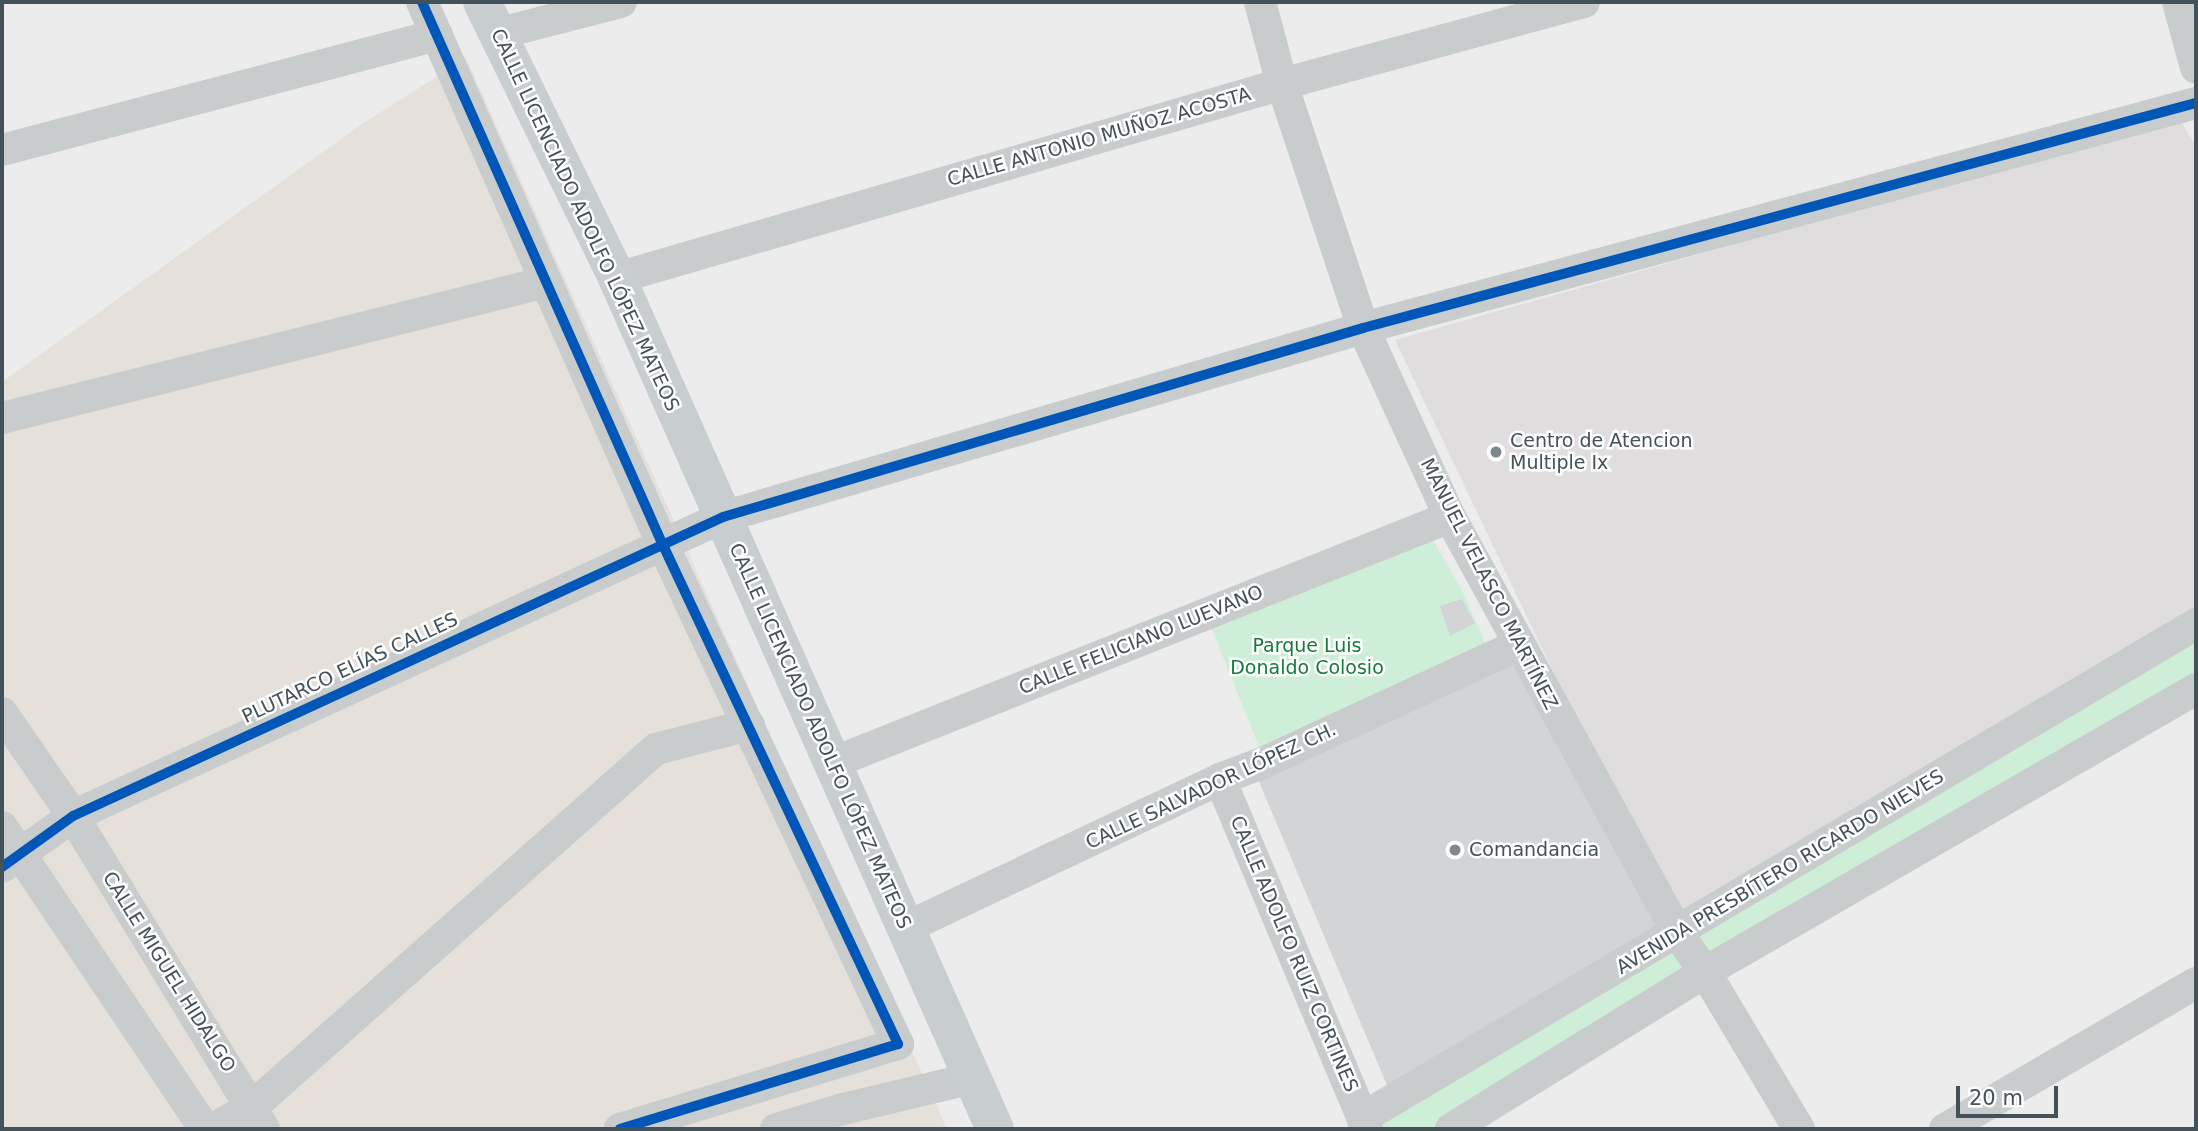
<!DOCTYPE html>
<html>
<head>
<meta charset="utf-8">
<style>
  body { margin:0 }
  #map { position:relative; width:2198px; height:1131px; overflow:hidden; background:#edecec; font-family:"DejaVu Sans",sans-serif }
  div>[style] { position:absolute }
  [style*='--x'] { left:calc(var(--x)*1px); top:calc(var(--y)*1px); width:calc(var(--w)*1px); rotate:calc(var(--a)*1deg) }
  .education>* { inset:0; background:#dfddde }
  .green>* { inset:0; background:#cfeed7 }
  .sand>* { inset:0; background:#e5e0da }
  .building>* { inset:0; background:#d3d4d5 }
  .street>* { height:32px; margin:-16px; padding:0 16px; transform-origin:16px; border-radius:16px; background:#c8cccd }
  .secondary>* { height:38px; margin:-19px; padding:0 19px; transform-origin:19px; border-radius:19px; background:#c8cdcf }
  .cycleway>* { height:10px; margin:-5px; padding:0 5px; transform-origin:5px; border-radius:5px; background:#0057b8 }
  .dots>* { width:19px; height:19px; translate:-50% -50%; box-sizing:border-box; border:4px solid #fff; border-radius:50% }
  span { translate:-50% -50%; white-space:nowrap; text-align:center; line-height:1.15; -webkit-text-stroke:5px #fff; paint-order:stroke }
  .street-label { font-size:19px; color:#435159 }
  .poi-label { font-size:19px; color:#435159 }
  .left { translate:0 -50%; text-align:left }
  .park-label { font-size:19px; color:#137b3a }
  .frame { position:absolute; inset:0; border:4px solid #435159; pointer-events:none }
  .scale { position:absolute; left:1956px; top:1086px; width:102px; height:32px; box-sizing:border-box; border:4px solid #435159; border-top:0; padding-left:9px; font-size:21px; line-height:24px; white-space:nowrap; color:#435159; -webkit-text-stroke:5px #fff; paint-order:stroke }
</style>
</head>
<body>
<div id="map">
  <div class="education">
    <i style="clip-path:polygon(2180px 119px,2196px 147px,2196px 624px,1678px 934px,1395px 340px)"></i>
  </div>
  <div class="green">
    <i style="clip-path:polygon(1426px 528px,1464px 594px,1490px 655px,1265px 762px,1206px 615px)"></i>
    <i style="clip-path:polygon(2196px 624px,2196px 689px,1451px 1129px,1367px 1129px)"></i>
  </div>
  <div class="sand">
    <i style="clip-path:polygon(466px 58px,947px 1129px,2px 1129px,2px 382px,359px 126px)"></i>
  </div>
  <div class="building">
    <i style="clip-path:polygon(1462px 599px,1475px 623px,1450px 636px,1440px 606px)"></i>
    <i style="clip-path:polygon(1514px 661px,1663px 923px,1389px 1090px,1257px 777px)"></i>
  </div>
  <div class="street">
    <i style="--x:422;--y:2;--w:592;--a:66.08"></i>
    <i style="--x:662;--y:543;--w:554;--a:64.78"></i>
    <i style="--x:898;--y:1044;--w:291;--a:163"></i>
    <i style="--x:1260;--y:2;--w:85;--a:75"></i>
    <i style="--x:1282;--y:84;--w:257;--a:71.6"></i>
    <i style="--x:1363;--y:328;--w:208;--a:65.3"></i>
    <i style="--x:1450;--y:517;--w:475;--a:61.3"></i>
    <i style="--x:1678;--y:934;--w:47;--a:54.6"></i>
    <i style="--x:1705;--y:972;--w:183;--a:59.1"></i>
    <i style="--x:2178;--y:2;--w:68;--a:74.7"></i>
    <i style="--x:496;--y:34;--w:129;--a:-14.4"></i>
    <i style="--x:2;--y:150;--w:450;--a:-14.8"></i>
    <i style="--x:617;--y:278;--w:693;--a:-16.26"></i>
    <i style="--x:1282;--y:84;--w:313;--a:-15.2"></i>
    <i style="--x:2;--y:418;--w:561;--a:-14.04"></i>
    <i style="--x:2;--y:713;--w:125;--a:55.4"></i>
    <i style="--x:73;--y:816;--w:367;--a:58.6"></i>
    <i style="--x:832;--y:763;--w:665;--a:-21.71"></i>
    <i style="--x:1220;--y:779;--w:380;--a:67.2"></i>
    <i style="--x:2;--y:827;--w:364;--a:56.1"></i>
    <i style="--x:2;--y:867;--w:87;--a:-35.7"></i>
    <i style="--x:73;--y:816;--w:715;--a:-24.7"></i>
    <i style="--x:723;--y:517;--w:667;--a:-16.45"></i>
    <i style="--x:1363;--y:328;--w:863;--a:-15.12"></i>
    <i style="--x:905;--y:928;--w:348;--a:-25.3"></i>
    <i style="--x:1220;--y:779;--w:48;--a:-20.7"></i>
    <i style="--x:1265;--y:762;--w:279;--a:-24.8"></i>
    <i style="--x:1362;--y:1118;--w:969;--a:-30.64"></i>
    <i style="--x:213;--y:1129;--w:45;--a:-29.4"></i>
    <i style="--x:252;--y:1107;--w:540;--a:-41.55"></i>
    <i style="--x:656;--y:749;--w:96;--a:-14.5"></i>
    <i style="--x:776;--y:1129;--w:70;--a:-16.6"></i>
    <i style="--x:843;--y:1109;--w:134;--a:-13.4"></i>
    <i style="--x:1451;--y:1129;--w:299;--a:-31.7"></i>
    <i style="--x:1705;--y:972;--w:567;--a:-29.96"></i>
    <i style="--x:1945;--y:1129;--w:290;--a:-30.2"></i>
  </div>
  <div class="secondary">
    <i style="--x:482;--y:2;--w:307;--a:63.9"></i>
    <i style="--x:617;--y:278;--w:931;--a:66.05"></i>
  </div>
  <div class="cycleway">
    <i style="--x:422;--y:2;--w:592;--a:66.08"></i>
    <i style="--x:662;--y:543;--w:554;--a:64.78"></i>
    <i style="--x:898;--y:1044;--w:291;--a:163"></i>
    <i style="--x:2;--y:867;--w:87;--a:-35.7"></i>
    <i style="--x:73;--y:816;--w:715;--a:-24.7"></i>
    <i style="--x:723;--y:517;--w:667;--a:-16.45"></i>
    <i style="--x:1363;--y:328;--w:863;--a:-15.12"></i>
  </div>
  <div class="dots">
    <i style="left:1496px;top:452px;background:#7e878c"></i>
    <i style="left:1455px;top:850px;background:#7e878c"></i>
  </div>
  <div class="street-label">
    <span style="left:1099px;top:137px;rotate:-16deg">CALLE ANTONIO MUÑOZ ACOSTA</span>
    <span style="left:585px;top:220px;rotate:65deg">CALLE LICENCIADO ADOLFO LÓPEZ MATEOS</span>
    <span style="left:1489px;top:584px;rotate:63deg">MANUEL VELASCO MARTÍNEZ</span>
    <span style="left:1141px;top:640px;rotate:-22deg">CALLE FELICIANO LUEVANO</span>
    <span style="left:350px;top:668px;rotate:-25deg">PLUTARCO ELÍAS CALLES</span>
    <span style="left:820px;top:736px;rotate:66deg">CALLE LICENCIADO ADOLFO LÓPEZ MATEOS</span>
    <span style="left:1211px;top:786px;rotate:-25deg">CALLE SALVADOR LÓPEZ CH.</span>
    <span style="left:1780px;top:872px;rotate:-31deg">AVENIDA PRESBÍTERO RICARDO NIEVES</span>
    <span style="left:1294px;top:954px;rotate:67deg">CALLE ADOLFO RUIZ CORTINES</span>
    <span style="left:169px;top:972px;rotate:58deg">CALLE MIGUEL HIDALGO</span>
  </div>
  <div class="poi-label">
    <span class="left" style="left:1510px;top:452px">Centro de Atencion<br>Multiple Ix</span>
    <span class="left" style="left:1469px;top:850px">Comandancia</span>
  </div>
  <div class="park-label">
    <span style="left:1307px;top:657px">Parque Luis<br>Donaldo Colosio</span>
  </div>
  <div class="frame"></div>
  <div class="scale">20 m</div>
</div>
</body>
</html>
